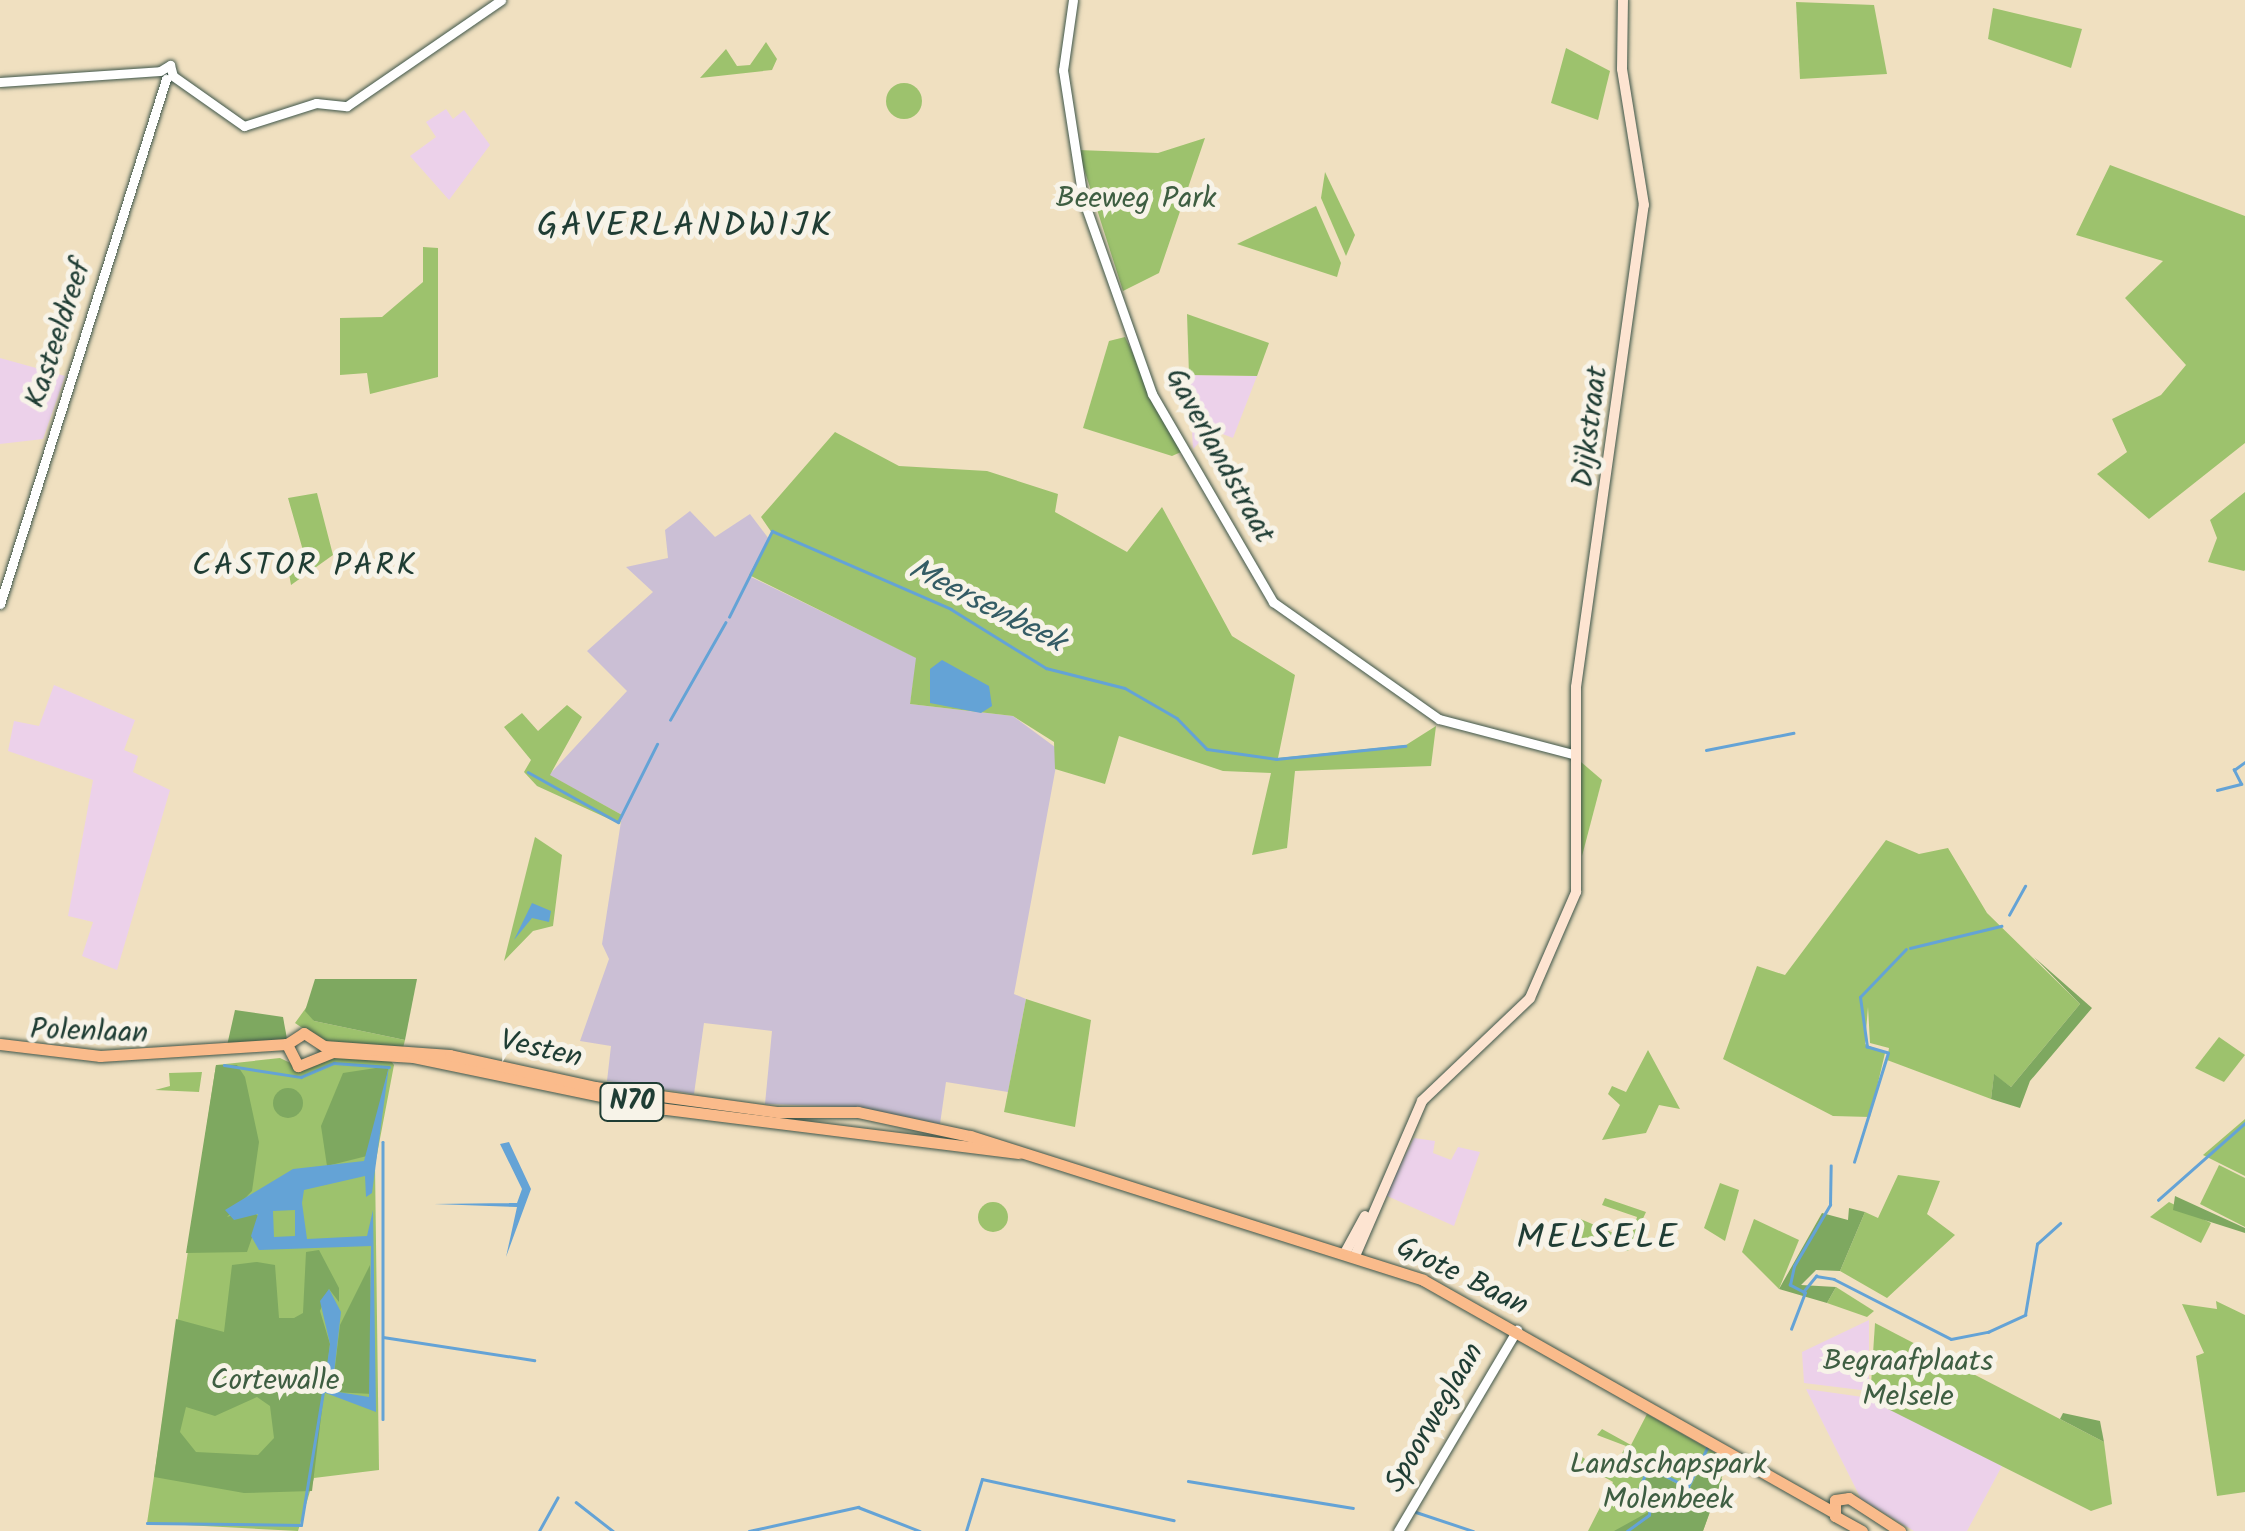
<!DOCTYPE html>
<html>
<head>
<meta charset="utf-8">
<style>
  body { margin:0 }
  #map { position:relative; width:2245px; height:1531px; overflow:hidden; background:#f0e0c0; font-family:Kalam,sans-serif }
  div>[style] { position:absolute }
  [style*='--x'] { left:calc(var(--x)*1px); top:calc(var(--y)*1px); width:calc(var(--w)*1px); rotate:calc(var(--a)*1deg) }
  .built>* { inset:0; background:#ecd1ea }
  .industrial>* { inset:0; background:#cbbfd5 }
  .green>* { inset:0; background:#9dc26d }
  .round { border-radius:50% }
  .forest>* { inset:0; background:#7ea860 }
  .water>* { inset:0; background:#64a3d6 }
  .stream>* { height:2.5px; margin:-1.25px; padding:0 1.25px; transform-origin:1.25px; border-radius:1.25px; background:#64a3d6 }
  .roads { filter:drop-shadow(0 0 2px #3e5549) drop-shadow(0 0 2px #3e5549) }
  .tertiary>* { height:9px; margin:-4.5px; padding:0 4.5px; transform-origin:4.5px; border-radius:4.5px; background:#fff }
  .secondary>* { height:10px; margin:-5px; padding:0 5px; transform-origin:5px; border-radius:5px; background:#fde4d1 }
  .primary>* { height:11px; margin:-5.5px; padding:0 5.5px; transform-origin:5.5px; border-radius:5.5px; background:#fabb8b }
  span { translate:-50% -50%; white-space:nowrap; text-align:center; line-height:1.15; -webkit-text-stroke:10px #f7f3e8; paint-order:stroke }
  .shield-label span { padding:2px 8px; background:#f7f3e8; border:2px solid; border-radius:8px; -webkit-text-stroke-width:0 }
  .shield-label { font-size:28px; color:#1f3d34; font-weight:700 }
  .park-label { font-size:30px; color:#3e5e42 }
  .street-label { font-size:30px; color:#1f3d34 }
  .neighbourhood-label { font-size:32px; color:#1f3d34; letter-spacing:2.5px }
  .water-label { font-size:32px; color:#345c65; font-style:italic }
  .quarter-label { font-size:35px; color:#1f3d34; letter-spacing:2.5px }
</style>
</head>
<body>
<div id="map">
  <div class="built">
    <i style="clip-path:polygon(446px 109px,453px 119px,464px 110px,490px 145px,449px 200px,410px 156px,436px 137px,426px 122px)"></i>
    <i style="clip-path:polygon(0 358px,65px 376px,43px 439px,0 444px)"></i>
    <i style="clip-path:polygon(1189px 375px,1257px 376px,1233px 438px,1212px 430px,1193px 449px)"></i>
    <i style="clip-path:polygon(54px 685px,135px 720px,124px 750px,138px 756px,133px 772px,170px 790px,117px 970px,82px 956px,93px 922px,68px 916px,93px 780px,8px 751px,14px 721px,39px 726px)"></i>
    <i style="clip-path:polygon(1414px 1138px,1435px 1141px,1433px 1153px,1451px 1160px,1458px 1147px,1480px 1152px,1454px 1226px,1385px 1195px)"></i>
    <i style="clip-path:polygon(1869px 1320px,1869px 1391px,1804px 1383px,1802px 1352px)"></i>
    <i style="clip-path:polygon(1806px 1389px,1870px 1398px,2002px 1466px,1967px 1531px,1914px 1531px,1861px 1499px)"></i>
  </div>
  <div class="industrial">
    <i style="clip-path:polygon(690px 511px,715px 537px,750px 514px,769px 539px,749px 576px,917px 658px,910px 704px,1013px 716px,1059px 750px,1014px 994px,1026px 999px,1008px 1092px,946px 1082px,940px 1124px,853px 1107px,765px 1104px,772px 1031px,704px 1023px,694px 1094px,607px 1081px,611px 1046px,580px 1041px,609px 959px,602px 944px,622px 815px,549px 775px,627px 691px,587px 651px,653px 592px,626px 567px,668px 558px,665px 530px)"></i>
  </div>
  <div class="green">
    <i style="clip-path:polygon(1796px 2px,1874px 5px,1887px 74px,1800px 79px)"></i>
    <i style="clip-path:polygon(1993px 8px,2082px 29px,2071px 68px,1988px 39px)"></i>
    <i style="clip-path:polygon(766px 42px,777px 59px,772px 70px,700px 78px,726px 49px,737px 66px,750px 65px)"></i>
    <i style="clip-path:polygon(1566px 48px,1610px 71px,1598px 120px,1551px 103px)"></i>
    <i class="round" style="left:886px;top:83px;width:36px;height:36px"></i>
    <i style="clip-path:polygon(1205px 138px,1159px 273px,1123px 291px,1078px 150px,1158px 153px)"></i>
    <i style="clip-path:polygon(2110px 165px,2245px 216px,2245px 443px,2149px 519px,2097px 474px,2127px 452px,2112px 419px,2161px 395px,2186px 365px,2125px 298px,2163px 261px,2076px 235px)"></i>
    <i style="clip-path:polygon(1325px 172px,1355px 235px,1346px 256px,1321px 198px)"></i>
    <i style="clip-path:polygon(1316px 206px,1341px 263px,1337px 277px,1237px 244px)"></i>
    <i style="clip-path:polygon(423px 247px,438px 248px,438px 377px,370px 394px,367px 373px,340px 375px,340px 318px,382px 317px,423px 282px)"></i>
    <i style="clip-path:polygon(1187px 314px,1269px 343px,1257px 376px,1189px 375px)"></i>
    <i style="clip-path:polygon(1125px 337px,1181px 452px,1172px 456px,1083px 428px,1109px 341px)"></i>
    <i style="clip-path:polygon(835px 432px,899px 466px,987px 471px,1058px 494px,1055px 512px,1127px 552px,1162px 507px,1232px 636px,1295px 675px,1278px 758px,1406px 745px,1436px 726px,1431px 766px,1295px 771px,1287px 848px,1252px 855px,1271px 773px,1223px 771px,1119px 736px,1105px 784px,1055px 769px,1054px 742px,1013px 716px,910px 704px,916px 658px,749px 575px,772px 533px,761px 517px)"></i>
    <i style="clip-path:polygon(2245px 492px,2245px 570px,2244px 571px,2208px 562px,2217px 538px,2210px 520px)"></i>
    <i style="clip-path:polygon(317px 493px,333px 555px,291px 585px,288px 568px,306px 561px,288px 498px)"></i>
    <i style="clip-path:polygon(567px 705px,582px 717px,550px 775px,622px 815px,620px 824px,537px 786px,524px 772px,531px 760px,504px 727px,522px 713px,538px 731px)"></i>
    <i style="clip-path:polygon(1581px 762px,1602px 780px,1582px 856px,1579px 800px)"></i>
    <i style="clip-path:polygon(535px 837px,562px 855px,553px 926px,533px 931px,504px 961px)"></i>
    <i style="clip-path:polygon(1886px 840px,1919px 854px,1948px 848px,1987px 913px,2080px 1004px,2011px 1087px,1994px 1075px,1991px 1099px,1887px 1060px,1889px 1048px,1870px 1043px,1868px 1007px,1865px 1044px,1885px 1053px,1870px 1117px,1833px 1116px,1723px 1059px,1757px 966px,1785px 975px)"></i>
    <i style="clip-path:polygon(1026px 999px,1091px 1020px,1075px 1127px,1004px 1112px)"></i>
    <i style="clip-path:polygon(308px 1005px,314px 1021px,405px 1040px,403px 1048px,326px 1044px,295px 1023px)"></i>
    <i style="clip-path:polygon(2219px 1037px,2245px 1055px,2224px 1082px,2195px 1068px)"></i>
    <i style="clip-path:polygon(1648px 1050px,1680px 1109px,1659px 1105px,1646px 1133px,1602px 1140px,1620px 1105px,1608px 1094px,1612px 1086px,1626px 1092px)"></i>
    <i style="clip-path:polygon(324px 1056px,387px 1056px,394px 1065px,375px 1165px,379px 1470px,314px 1478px,298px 1531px,147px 1523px,216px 1065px,280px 1058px,303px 1069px)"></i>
    <i style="clip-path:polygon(202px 1072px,199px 1092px,155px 1090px,170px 1086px,169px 1073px)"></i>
    <i style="clip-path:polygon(2245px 1119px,2245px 1176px,2203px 1155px)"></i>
    <i style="clip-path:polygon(2219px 1165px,2245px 1178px,2245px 1227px,2200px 1204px)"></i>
    <i style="clip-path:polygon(1898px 1175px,1940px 1181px,1927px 1214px,1955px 1235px,1887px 1298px,1840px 1271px,1865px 1212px,1878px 1218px)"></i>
    <i style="clip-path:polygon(1720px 1183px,1739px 1190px,1725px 1241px,1704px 1228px)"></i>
    <i style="clip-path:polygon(1605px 1198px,1646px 1212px,1628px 1251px,1569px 1240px,1578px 1218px,1630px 1240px,1637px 1217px,1602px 1205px)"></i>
    <i style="clip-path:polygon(2169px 1202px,2211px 1223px,2201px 1243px,2150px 1217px)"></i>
    <i class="round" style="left:978px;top:1202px;width:30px;height:30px"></i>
    <i style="clip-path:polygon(1754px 1219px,1799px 1240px,1779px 1289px,1742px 1252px)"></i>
    <i style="clip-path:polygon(1836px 1287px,1874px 1311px,1867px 1317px,1827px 1303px)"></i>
    <i style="clip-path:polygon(2216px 1301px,2245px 1315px,2245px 1492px,2217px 1496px,2196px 1356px,2204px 1353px,2182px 1304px,2217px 1309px)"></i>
    <i style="clip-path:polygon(1875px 1323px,2104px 1442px,2112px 1504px,2091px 1511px,1870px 1400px)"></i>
    <i style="clip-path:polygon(1647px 1414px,1728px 1460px,1703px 1531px,1588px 1531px,1613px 1482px,1578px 1462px,1581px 1456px,1609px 1477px,1626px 1446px,1597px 1435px,1602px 1429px,1631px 1445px)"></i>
  </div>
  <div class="forest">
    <i style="clip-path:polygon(2034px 957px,2092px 1008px,2030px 1081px,2020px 1108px,1991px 1099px,1994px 1074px,2011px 1087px,2080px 1004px)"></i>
    <i style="clip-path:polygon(315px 979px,417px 979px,405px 1040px,314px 1021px,305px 1011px)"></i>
    <i style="clip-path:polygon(235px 1010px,283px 1017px,287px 1039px,226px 1050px)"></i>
    <i style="clip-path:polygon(216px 1065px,237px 1065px,245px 1077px,259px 1142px,252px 1191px,227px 1217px,251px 1209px,259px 1217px,247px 1252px,186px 1253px)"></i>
    <i style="clip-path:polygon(389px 1066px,371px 1155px,327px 1166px,321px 1126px,343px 1073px)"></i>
    <i class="round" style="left:273px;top:1088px;width:30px;height:30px"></i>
    <i style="clip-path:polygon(2175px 1196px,2245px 1228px,2245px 1233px,2173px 1210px)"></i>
    <i style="clip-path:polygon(1849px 1208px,1865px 1212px,1840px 1271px,1816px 1270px,1801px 1285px,1836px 1287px,1827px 1303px,1779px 1289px,1822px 1213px,1848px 1220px)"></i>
    <i style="clip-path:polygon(evenodd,319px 1250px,339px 1288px,339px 1302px,329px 1289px,320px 1311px,330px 1344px,312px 1491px,244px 1493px,154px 1477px,176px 1319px,224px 1332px,232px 1265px,257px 1262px,275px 1265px,279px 1318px,294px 1318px,303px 1313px,306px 1252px,319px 1250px,257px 1397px,270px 1406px,274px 1438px,258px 1455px,196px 1452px,180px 1432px,186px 1407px,215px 1416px,257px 1397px)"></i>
    <i style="clip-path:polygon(370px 1265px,373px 1394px,332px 1392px,340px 1325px)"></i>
    <i style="clip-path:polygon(2063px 1413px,2100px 1421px,2104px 1442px,2060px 1419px)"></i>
    <i style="clip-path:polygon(1648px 1469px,1689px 1490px,1700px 1469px,1722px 1479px,1703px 1531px,1614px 1531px,1652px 1510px,1639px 1494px)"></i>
  </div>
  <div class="water">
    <i style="clip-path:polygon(942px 660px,989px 686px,992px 706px,981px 713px,930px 703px,930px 669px)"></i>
    <i style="clip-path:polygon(532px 903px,551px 911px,549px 922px,532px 918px,514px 940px)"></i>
    <i style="clip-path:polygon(evenodd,389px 1066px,372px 1193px,366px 1197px,365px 1176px,304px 1190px,302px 1203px,307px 1239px,367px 1236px,373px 1210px,376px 1412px,323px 1392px,330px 1344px,320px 1301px,329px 1289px,341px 1312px,332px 1391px,369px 1397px,371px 1246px,259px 1250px,251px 1236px,258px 1214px,234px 1220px,225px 1210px,293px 1169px,364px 1161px,389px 1066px,295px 1210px,295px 1236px,274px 1237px,273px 1211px,295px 1210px)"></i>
    <i style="clip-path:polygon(509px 1142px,531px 1189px,506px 1257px,517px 1207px,434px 1204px,517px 1203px,522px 1189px,500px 1144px)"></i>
  </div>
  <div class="stream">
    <i style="--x:729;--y:617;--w:96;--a:-63.4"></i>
    <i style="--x:772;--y:531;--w:195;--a:23.5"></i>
    <i style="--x:951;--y:609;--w:112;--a:31.8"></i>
    <i style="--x:1046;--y:668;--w:81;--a:14.2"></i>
    <i style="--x:1125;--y:688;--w:60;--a:30"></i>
    <i style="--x:1177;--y:718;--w:43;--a:45.9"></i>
    <i style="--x:1207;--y:749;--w:70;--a:8.2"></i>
    <i style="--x:1276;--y:759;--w:130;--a:-5.8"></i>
    <i style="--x:670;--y:720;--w:112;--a:-60.4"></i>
    <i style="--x:1706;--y:750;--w:89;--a:-11.1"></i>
    <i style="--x:528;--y:772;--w:103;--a:29.1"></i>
    <i style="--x:618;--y:822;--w:87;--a:-63.4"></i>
    <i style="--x:2217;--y:790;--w:25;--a:-14"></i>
    <i style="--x:2241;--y:784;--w:16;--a:-117"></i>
    <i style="--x:2234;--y:770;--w:14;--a:-36"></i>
    <i style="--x:2009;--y:915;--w:33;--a:-61"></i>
    <i style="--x:1910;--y:948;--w:94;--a:-13.6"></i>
    <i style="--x:224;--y:1065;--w:78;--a:8.9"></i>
    <i style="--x:301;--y:1077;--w:36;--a:-23"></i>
    <i style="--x:334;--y:1063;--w:55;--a:4.2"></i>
    <i style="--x:383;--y:1142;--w:277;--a:90"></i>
    <i style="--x:1854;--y:1162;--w:114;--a:-72.7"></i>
    <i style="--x:1888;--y:1053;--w:22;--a:-164"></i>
    <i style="--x:1867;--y:1047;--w:50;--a:-98"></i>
    <i style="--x:1860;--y:997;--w:66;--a:-46.2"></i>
    <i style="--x:2158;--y:1200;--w:116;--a:-41.5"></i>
    <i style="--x:1803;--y:1292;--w:21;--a:-51"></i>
    <i style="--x:1816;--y:1276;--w:18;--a:9"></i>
    <i style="--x:1834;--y:1279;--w:131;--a:27.1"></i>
    <i style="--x:1951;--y:1339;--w:38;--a:-11"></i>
    <i style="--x:1988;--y:1332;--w:41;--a:-24.7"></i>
    <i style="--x:2025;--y:1315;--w:72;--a:-80.4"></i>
    <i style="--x:2037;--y:1244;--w:31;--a:-42"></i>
    <i style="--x:1791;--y:1329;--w:39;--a:-69"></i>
    <i style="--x:1805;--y:1293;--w:17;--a:-152"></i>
    <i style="--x:1790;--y:1285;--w:19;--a:-78"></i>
    <i style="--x:1794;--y:1266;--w:71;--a:-59.5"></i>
    <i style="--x:1830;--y:1205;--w:39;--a:-89"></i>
    <i style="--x:383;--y:1337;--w:153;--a:8.7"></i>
    <i style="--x:1188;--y:1481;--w:167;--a:9.3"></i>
    <i style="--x:576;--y:1502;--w:47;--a:38.1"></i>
    <i style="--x:1416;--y:1512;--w:60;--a:18.4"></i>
    <i style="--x:147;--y:1523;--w:154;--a:0.7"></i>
    <i style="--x:301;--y:1525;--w:135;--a:-80.6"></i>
    <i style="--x:539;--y:1531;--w:38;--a:-61"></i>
    <i style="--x:749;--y:1531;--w:112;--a:-12.4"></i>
    <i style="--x:858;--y:1507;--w:66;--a:21.2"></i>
    <i style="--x:966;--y:1531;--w:54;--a:-72.9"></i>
    <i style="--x:982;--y:1479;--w:196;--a:12.1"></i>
    <i style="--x:1627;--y:1531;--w:27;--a:-36"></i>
    <i style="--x:1649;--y:1515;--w:14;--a:-86"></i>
    <i style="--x:1650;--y:1501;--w:15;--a:-143"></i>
    <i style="--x:1638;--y:1492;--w:27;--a:-68"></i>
    <i style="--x:1648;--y:1467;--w:45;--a:26.6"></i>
    <i style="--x:1688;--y:1487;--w:43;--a:-64"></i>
  </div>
  <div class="roads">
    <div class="tertiary">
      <i style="--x:1073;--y:0;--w:71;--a:98.1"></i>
      <i style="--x:1063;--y:70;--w:131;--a:81.2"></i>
      <i style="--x:1083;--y:199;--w:207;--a:70.5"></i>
      <i style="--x:1152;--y:394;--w:241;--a:59.8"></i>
      <i style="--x:1273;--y:602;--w:203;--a:35.2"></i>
      <i style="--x:1439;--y:719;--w:138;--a:14.7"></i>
      <i style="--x:160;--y:71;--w:12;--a:-31"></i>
      <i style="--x:170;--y:65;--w:11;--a:75"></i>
      <i style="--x:173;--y:76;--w:87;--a:35.2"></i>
      <i style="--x:244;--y:126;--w:76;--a:-17.7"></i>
      <i style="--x:316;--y:103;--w:31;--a:6"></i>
      <i style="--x:347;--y:106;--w:187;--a:-34.5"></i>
      <i style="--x:0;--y:82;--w:160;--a:-3.9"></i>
      <i style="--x:0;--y:604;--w:551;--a:-72.45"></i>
      <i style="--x:1398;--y:1531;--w:234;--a:-59.4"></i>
    </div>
    <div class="secondary">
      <i style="--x:1345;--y:1253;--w:42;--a:-61.6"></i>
      <i style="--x:1355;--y:1256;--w:169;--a:-66.6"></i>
      <i style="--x:1422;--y:1101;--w:149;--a:-43.6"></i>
      <i style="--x:1530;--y:998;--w:116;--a:-66.5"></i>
      <i style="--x:1576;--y:892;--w:205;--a:-90"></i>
      <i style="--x:1576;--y:687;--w:487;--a:-82"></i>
      <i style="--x:1644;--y:205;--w:138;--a:-99.2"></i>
      <i style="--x:1622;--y:69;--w:69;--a:-89.2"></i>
    </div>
    <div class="primary">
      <i style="--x:0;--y:1044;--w:101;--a:6.8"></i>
      <i style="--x:100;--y:1056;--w:187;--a:-3.7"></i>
      <i style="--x:1019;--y:1153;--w:358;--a:-172.9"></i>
      <i style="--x:664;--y:1109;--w:256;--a:-168.3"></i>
      <i style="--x:413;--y:1057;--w:80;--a:-176.4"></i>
      <i style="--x:333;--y:1052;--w:38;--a:158"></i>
      <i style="--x:298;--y:1066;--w:25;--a:-117"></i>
      <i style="--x:287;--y:1044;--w:20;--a:-33"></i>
      <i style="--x:304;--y:1033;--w:24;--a:33"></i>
      <i style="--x:324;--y:1046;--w:126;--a:4.1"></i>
      <i style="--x:450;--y:1055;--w:148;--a:12.4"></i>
      <i style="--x:595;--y:1087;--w:185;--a:7.8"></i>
      <i style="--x:778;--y:1112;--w:80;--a:0"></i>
      <i style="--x:858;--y:1112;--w:115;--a:12.1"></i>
      <i style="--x:970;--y:1136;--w:475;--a:17.6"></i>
      <i style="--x:1423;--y:1280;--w:470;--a:29.5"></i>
      <i style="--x:1862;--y:1531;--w:31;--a:-151"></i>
      <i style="--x:1835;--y:1516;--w:16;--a:-90"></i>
      <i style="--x:1835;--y:1500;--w:14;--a:-8"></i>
      <i style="--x:1849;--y:1498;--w:61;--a:32.9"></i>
    </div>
  </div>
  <div class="shield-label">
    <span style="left:632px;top:1102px">N70</span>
  </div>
  <div class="park-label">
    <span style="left:1136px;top:199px">Beeweg Park</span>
    <span style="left:1908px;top:1379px">Begraafplaats<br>Melsele</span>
    <span style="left:275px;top:1381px">Cortewalle</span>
    <span style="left:1668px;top:1482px">Landschapspark<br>Molenbeek</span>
  </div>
  <div class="street-label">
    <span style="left:59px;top:334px;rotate:-72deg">Kasteeldreef</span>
    <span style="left:1591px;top:427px;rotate:-83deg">Dijkstraat</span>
    <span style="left:1219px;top:456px;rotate:61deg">Gaverlandstraat</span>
    <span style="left:89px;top:1032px;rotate:2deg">Polenlaan</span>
    <span style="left:541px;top:1050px;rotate:13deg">Vesten</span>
    <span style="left:1462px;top:1277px;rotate:26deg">Grote Baan</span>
    <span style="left:1435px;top:1418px;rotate:-60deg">Spoorweglaan</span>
  </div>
  <div class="neighbourhood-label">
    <span style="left:305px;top:567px">CASTOR PARK</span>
  </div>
  <div class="water-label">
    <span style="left:986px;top:607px;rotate:27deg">Meersenbeek</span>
  </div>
  <div class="quarter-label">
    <span style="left:685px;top:227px">GAVERLANDWIJK</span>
    <span style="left:1598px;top:1239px">MELSELE</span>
  </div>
</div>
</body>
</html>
